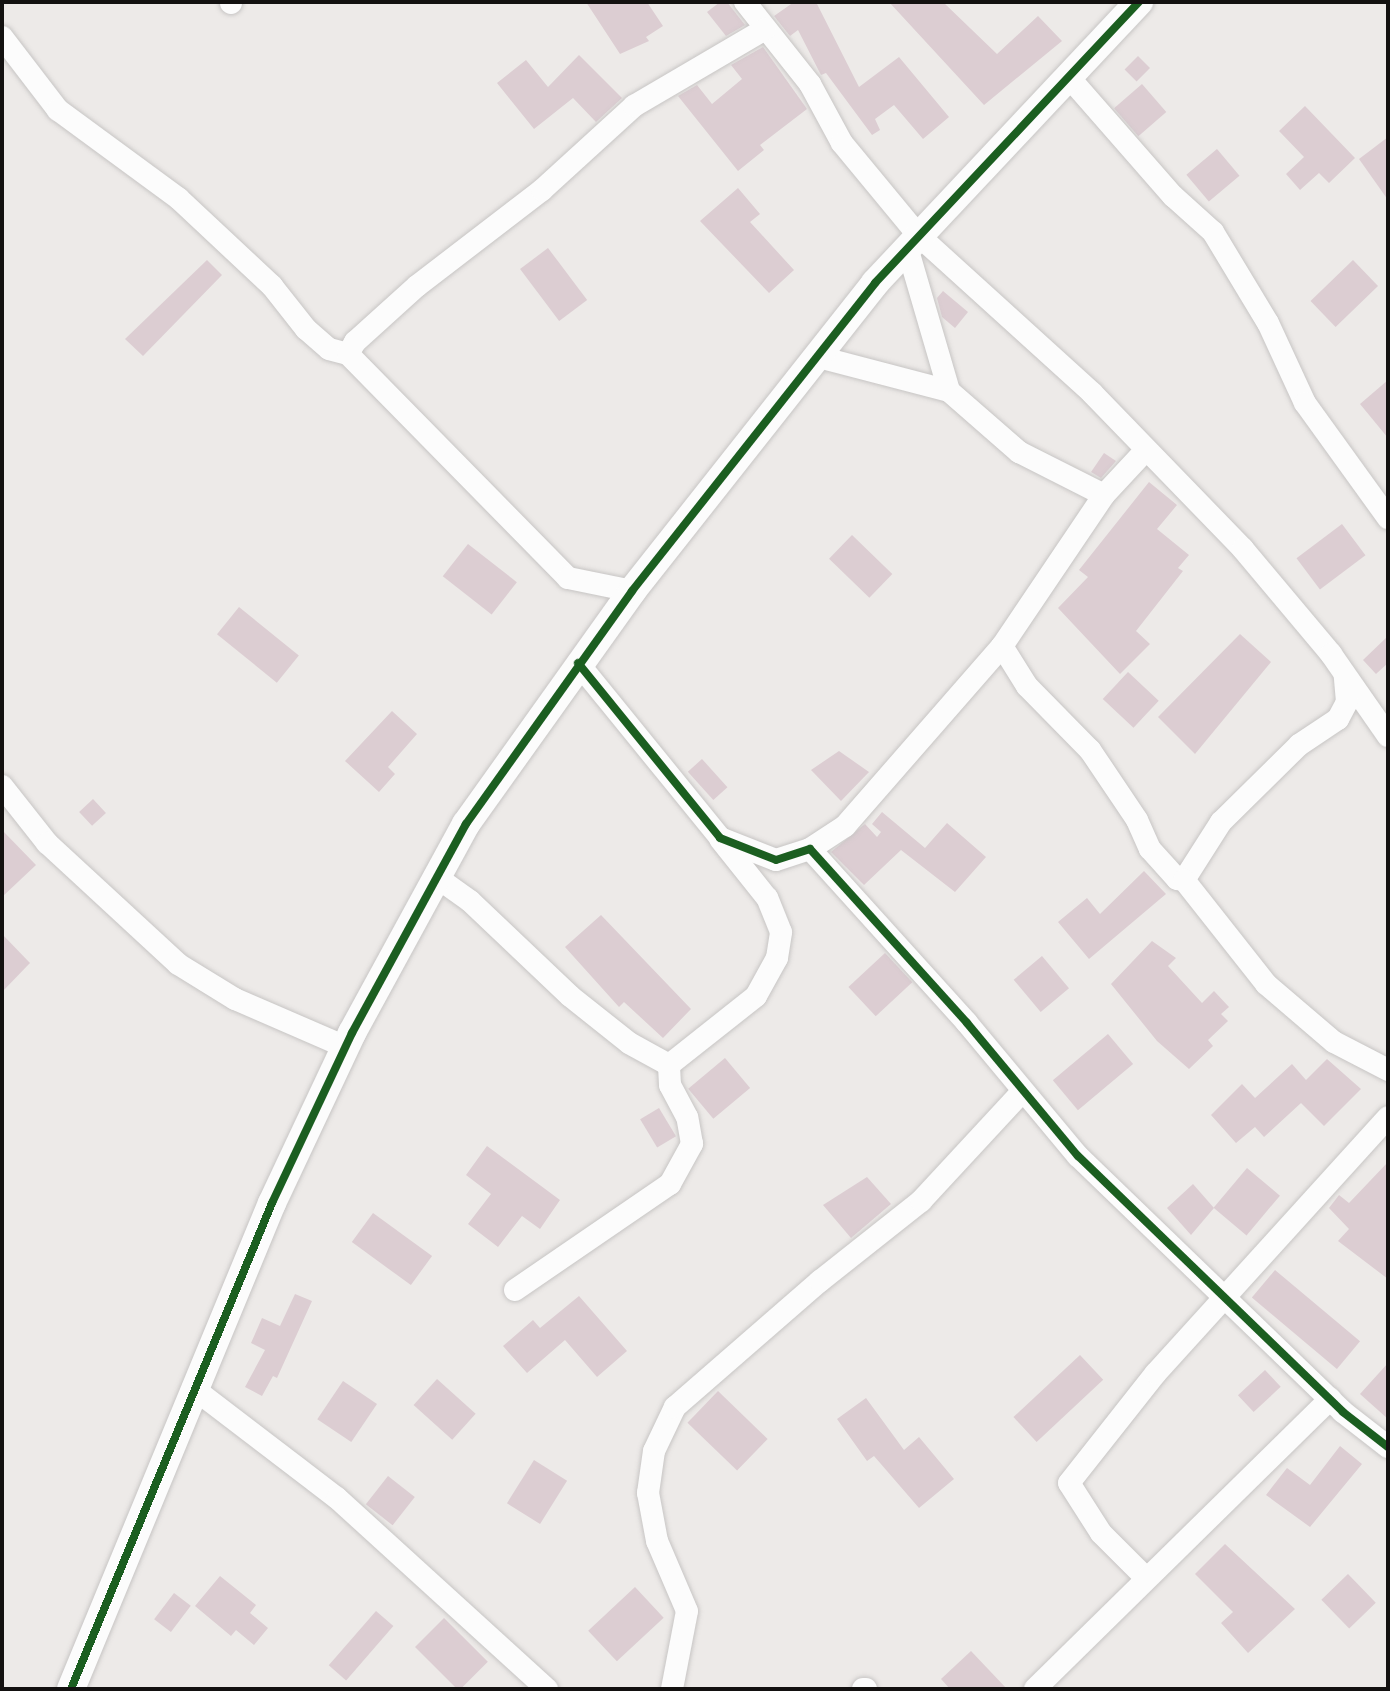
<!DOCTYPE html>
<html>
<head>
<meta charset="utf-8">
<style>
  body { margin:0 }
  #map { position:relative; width:1390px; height:1691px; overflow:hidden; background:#edeae8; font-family:"Archivo Narrow",sans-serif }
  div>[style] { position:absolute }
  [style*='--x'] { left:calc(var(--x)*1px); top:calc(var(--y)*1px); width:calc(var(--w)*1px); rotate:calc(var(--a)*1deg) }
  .building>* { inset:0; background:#dccdd2; transform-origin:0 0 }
  .roads { filter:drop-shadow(0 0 2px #c7c5c4) drop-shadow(0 0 2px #c7c5c4) }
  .minor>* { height:22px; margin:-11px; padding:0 11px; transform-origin:11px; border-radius:11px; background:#fcfcfc }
  .tertiary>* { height:28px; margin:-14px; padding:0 14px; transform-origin:14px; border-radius:14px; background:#fcfcfc }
  .cycleway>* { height:8px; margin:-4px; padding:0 4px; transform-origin:4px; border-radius:4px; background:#1b5e20 }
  span { translate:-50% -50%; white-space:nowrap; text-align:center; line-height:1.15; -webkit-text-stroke:6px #fff; paint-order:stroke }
  .frame { position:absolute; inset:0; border:4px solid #131110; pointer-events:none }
</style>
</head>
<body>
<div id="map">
  <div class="building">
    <i style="clip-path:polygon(586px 2px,647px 2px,663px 26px,646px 37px,649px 41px,620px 54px)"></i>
    <i style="clip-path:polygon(720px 2px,727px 2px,745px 25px,726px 36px,707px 12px)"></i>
    <i style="clip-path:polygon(794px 2px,816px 2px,859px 87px,899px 57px,949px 117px,923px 139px,894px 105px,875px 119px,880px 130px,872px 135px,826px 73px,821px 75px,798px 30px,790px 36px,774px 16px)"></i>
    <i style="clip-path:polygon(889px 2px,943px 2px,997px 54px,1038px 16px,1062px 41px,984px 105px)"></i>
    <i style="clip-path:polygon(763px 47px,807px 109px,760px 145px,764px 150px,738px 171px,678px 96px,697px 85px,712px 104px,742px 79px,731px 65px)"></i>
    <i style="clip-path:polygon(579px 55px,622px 98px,596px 122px,573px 98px,534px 129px,497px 83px,526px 60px,548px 87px)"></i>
    <i style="left:1138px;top:56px;width:17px;height:19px;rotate:45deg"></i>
    <i style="left:1142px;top:84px;width:37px;height:37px;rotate:49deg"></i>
    <i style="clip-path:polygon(1305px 106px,1355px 158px,1329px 183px,1319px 173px,1300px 190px,1286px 174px,1304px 157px,1279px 131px)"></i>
    <i style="clip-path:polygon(1388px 137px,1388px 200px,1359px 159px)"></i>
    <i style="left:1217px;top:149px;width:35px;height:40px;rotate:50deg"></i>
    <i style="clip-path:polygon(738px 188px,760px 214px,750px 222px,794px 270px,769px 293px,700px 221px)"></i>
    <i style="left:548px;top:248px;width:65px;height:35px;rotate:53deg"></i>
    <i style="clip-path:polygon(207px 260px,222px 275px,143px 356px,125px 339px)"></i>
    <i style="left:1353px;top:260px;width:36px;height:59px;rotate:46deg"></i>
    <i style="clip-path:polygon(943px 291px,968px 312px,955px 328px,942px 317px,937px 298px)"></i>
    <i style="clip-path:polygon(1388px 380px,1388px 438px,1360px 404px)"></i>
    <i style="clip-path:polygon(1104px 453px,1116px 461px,1101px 478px,1091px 472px)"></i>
    <i style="clip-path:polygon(1149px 482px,1177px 505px,1157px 529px,1189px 555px,1178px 568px,1183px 571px,1136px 631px,1150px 644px,1120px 674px,1058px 608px,1088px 577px,1079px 570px)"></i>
    <i style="left:1342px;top:524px;width:39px;height:57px;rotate:53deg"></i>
    <i style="left:852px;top:535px;width:56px;height:33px;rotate:44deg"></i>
    <i style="left:468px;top:544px;width:62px;height:41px;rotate:38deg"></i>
    <i style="left:239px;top:607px;width:77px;height:35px;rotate:39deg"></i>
    <i style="clip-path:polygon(1240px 634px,1271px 662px,1195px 754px,1158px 717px)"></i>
    <i style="clip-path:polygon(1388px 636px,1388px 663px,1376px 674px,1363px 660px)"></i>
    <i style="left:1128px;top:672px;width:42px;height:37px;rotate:43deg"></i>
    <i style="clip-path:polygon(392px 711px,417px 734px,388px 767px,395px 774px,379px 792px,345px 761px)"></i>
    <i style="clip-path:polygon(839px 751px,869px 772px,841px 801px,811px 770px)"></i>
    <i style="left:702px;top:759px;width:38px;height:19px;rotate:48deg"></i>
    <i style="left:93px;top:799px;width:19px;height:19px;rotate:47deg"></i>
    <i style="clip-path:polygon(882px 812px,925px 848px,947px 823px,986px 857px,955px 892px,901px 850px,864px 885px,831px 852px,865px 824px,877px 837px,881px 832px,872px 824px)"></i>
    <i style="clip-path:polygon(2px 830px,36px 865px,2px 897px)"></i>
    <i style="clip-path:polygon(1144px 871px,1166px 894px,1089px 959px,1058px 922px,1087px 898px,1100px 914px)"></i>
    <i style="clip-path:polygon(601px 915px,691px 1009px,663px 1038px,624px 1002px,619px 1007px,565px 947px)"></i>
    <i style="clip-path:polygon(2px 934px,30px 963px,2px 992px)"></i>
    <i style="clip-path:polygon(1152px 941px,1176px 958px,1168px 966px,1202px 1003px,1214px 991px,1229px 1007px,1221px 1014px,1228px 1021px,1208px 1040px,1213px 1046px,1189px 1069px,1157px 1041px,1111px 984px)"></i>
    <i style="left:885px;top:953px;width:40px;height:50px;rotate:47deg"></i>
    <i style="left:1042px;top:956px;width:42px;height:37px;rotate:50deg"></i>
    <i style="left:1108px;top:1034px;width:39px;height:72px;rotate:50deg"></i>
    <i style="left:725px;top:1058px;width:39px;height:48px;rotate:50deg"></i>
    <i style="clip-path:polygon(1327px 1059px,1361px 1089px,1324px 1126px,1301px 1103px,1264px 1137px,1255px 1127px,1236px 1143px,1211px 1115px,1242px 1084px,1255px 1098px,1292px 1064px,1306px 1080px)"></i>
    <i style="left:659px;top:1108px;width:33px;height:22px;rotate:59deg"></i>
    <i style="clip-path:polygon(487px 1146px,560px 1200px,540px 1229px,522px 1216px,498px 1247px,468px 1224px,491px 1194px,466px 1175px)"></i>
    <i style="clip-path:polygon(1388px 1162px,1388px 1279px,1338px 1241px,1349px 1229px,1329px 1208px,1339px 1195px,1349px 1203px)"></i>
    <i style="left:1247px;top:1168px;width:43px;height:52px;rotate:40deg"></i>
    <i style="clip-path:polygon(867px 1177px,891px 1204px,851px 1238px,823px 1205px)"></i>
    <i style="clip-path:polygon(1193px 1184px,1214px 1208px,1191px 1235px,1167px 1208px)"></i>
    <i style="left:373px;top:1213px;width:73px;height:36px;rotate:36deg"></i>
    <i style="left:1275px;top:1270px;width:111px;height:36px;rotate:40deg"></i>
    <i style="clip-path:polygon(295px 1294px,312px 1301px,277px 1378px,273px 1376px,262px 1396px,245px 1387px,265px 1350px,251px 1343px,262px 1318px,280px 1326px)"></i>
    <i style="clip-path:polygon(579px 1296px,627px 1351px,597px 1377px,565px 1340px,527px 1373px,503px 1346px,533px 1320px,540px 1328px)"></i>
    <i style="left:1080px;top:1355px;width:34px;height:91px;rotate:47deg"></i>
    <i style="clip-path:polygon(1388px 1363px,1388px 1419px,1360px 1394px)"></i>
    <i style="left:1265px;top:1370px;width:23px;height:37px;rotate:47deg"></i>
    <i style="left:437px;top:1379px;width:52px;height:35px;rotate:42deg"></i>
    <i style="left:343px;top:1381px;width:41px;height:46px;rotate:34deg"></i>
    <i style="left:718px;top:1391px;width:69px;height:44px;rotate:44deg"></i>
    <i style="clip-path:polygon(866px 1398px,904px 1450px,919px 1437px,954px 1479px,919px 1508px,874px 1456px,867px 1461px,837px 1419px)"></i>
    <i style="clip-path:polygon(1340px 1446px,1362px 1464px,1310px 1527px,1266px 1495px,1287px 1468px,1310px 1485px)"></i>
    <i style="left:534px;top:1460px;width:39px;height:51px;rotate:32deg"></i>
    <i style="left:388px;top:1476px;width:34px;height:36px;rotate:38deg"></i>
    <i style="clip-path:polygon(1225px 1544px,1295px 1609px,1248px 1653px,1221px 1623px,1233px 1612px,1195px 1574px)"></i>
    <i style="left:1348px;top:1574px;width:40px;height:37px;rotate:46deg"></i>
    <i style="clip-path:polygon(220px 1576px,256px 1605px,250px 1613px,268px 1628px,254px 1645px,236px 1630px,231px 1636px,195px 1606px)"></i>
    <i style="left:635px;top:1587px;width:42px;height:64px;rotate:47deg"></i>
    <i style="left:174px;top:1593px;width:21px;height:33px;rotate:37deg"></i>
    <i style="left:376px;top:1611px;width:23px;height:72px;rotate:41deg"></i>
    <i style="left:444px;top:1618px;width:62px;height:41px;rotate:45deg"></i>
    <i style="clip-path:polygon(971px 1651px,1007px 1689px,950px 1689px,941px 1679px)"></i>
  </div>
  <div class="roads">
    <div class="minor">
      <i style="--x:231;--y:2;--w:1;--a:90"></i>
      <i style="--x:745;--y:2;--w:105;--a:51.6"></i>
      <i style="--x:810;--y:84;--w:67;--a:61.5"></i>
      <i style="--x:842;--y:143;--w:119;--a:50.4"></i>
      <i style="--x:918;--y:235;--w:235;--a:42.2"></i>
      <i style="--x:1092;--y:393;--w:217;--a:45.9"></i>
      <i style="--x:1243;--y:549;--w:137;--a:50"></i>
      <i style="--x:1331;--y:654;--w:100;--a:55.2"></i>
      <i style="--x:2;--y:37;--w:92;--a:52.5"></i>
      <i style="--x:58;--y:110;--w:149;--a:36.3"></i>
      <i style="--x:178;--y:198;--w:129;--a:43.1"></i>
      <i style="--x:272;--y:286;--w:55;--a:51.7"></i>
      <i style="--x:306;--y:329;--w:30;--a:41"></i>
      <i style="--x:329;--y:349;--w:20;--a:15"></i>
      <i style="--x:348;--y:354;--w:314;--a:45.5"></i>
      <i style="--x:568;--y:578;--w:65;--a:11.5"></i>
      <i style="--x:1067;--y:75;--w:161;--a:48.8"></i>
      <i style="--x:1173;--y:196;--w:54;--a:42"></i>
      <i style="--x:1213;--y:232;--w:106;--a:58.9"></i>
      <i style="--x:1268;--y:323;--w:88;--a:65.2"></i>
      <i style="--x:1305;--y:403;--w:142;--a:54.2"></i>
      <i style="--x:907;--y:247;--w:150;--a:73.7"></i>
      <i style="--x:348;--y:354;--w:14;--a:-60"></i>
      <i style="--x:355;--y:342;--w:84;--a:-42.1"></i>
      <i style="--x:417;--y:286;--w:158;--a:-37.5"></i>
      <i style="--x:542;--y:190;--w:125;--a:-42.4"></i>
      <i style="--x:634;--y:106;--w:152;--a:-30.4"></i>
      <i style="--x:815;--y:356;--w:138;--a:14.6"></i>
      <i style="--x:949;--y:391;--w:93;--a:41.1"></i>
      <i style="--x:1019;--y:452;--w:95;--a:26.8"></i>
      <i style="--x:1104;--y:495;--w:60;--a:-47"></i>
      <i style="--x:1104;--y:495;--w:182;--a:124"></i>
      <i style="--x:1002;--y:646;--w:47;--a:58"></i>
      <i style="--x:1027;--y:686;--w:90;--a:45.5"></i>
      <i style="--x:1090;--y:750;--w:84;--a:56.1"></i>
      <i style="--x:1137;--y:820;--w:32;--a:66"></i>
      <i style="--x:1150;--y:849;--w:40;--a:48"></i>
      <i style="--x:1177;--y:879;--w:7;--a:8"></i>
      <i style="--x:1184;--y:880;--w:69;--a:-57.5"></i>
      <i style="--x:1221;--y:822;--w:110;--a:-44.6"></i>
      <i style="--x:1299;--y:745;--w:47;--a:-33.7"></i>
      <i style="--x:1338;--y:719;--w:19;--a:-62"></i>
      <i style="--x:1347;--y:702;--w:25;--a:-95"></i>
      <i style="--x:578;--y:663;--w:225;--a:50.9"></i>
      <i style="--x:720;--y:838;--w:60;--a:21.4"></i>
      <i style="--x:776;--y:860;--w:36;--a:-18"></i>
      <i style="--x:810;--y:849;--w:234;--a:47.9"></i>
      <i style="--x:967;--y:1023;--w:173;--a:50.2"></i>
      <i style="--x:1078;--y:1156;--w:368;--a:44"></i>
      <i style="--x:1343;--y:1412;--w:57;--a:37.9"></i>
      <i style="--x:2;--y:786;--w:73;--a:51.7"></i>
      <i style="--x:47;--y:843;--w:178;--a:42.7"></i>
      <i style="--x:178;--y:964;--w:67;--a:31.6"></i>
      <i style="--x:235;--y:999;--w:121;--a:23.4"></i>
      <i style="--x:810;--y:849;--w:42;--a:-33.3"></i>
      <i style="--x:845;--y:826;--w:239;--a:-48.9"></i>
      <i style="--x:435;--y:876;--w:43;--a:35.5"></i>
      <i style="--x:470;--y:901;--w:138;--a:43.5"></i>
      <i style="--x:570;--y:996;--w:75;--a:38.5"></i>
      <i style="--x:629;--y:1043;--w:46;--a:28.8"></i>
      <i style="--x:1184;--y:880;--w:132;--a:51.7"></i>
      <i style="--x:1266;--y:984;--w:89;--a:40.5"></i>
      <i style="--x:1334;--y:1042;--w:61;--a:27.4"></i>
      <i style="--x:515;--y:1290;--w:188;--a:-34.4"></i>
      <i style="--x:670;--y:1184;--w:46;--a:-61.2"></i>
      <i style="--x:692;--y:1144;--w:27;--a:-100"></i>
      <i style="--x:687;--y:1117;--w:36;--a:-118"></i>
      <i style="--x:670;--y:1085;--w:20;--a:-93"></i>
      <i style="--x:669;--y:1065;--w:111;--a:-38.4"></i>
      <i style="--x:756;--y:996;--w:43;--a:-61.1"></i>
      <i style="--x:777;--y:958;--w:26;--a:-81"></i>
      <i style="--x:781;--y:932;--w:37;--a:-112"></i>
      <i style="--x:767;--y:898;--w:75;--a:-128.5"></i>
      <i style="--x:193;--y:1388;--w:181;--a:37.4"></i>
      <i style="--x:337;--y:1498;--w:284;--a:42.3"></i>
      <i style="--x:1145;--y:1577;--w:62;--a:-135"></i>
      <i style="--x:1101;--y:1533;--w:59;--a:-122.6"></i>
      <i style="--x:1069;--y:1483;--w:140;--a:-51.7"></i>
      <i style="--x:1156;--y:1373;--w:345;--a:-47.8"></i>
      <i style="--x:672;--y:1689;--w:79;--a:-79.1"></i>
      <i style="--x:687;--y:1611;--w:76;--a:-113.2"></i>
      <i style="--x:657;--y:1541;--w:49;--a:-100.6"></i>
      <i style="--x:648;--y:1493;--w:42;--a:-81.9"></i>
      <i style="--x:654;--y:1451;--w:49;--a:-64.5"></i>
      <i style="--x:675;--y:1407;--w:192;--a:-41"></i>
      <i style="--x:820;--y:1281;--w:129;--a:-38.4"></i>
      <i style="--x:921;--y:1201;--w:147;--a:-47.2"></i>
      <i style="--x:863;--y:1689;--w:3;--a:0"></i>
      <i style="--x:1035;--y:1689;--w:414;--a:-44.5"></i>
    </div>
    <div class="tertiary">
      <i style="--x:71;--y:1689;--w:526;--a:-67.53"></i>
      <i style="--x:272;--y:1203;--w:188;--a:-64.8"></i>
      <i style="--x:352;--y:1033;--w:238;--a:-61.4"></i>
      <i style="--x:466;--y:824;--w:286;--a:-54.5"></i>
      <i style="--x:632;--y:591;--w:392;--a:-51.7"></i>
      <i style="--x:875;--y:283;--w:386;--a:-46.8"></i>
    </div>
  </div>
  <div class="cycleway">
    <i style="--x:578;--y:663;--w:225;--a:50.9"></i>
    <i style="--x:720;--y:838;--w:60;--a:21.4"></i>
    <i style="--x:776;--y:860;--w:36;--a:-18"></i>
    <i style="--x:810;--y:849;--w:234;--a:47.9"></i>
    <i style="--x:967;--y:1023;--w:173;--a:50.2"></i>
    <i style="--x:1078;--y:1156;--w:368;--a:44"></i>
    <i style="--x:1343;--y:1412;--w:57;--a:37.9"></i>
    <i style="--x:71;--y:1689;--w:526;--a:-67.53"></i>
    <i style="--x:272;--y:1203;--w:188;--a:-64.8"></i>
    <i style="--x:352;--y:1033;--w:238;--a:-61.4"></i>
    <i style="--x:466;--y:824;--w:286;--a:-54.5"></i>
    <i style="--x:632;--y:591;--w:392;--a:-51.7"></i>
    <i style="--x:875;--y:283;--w:386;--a:-46.8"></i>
  </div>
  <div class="frame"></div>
</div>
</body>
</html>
